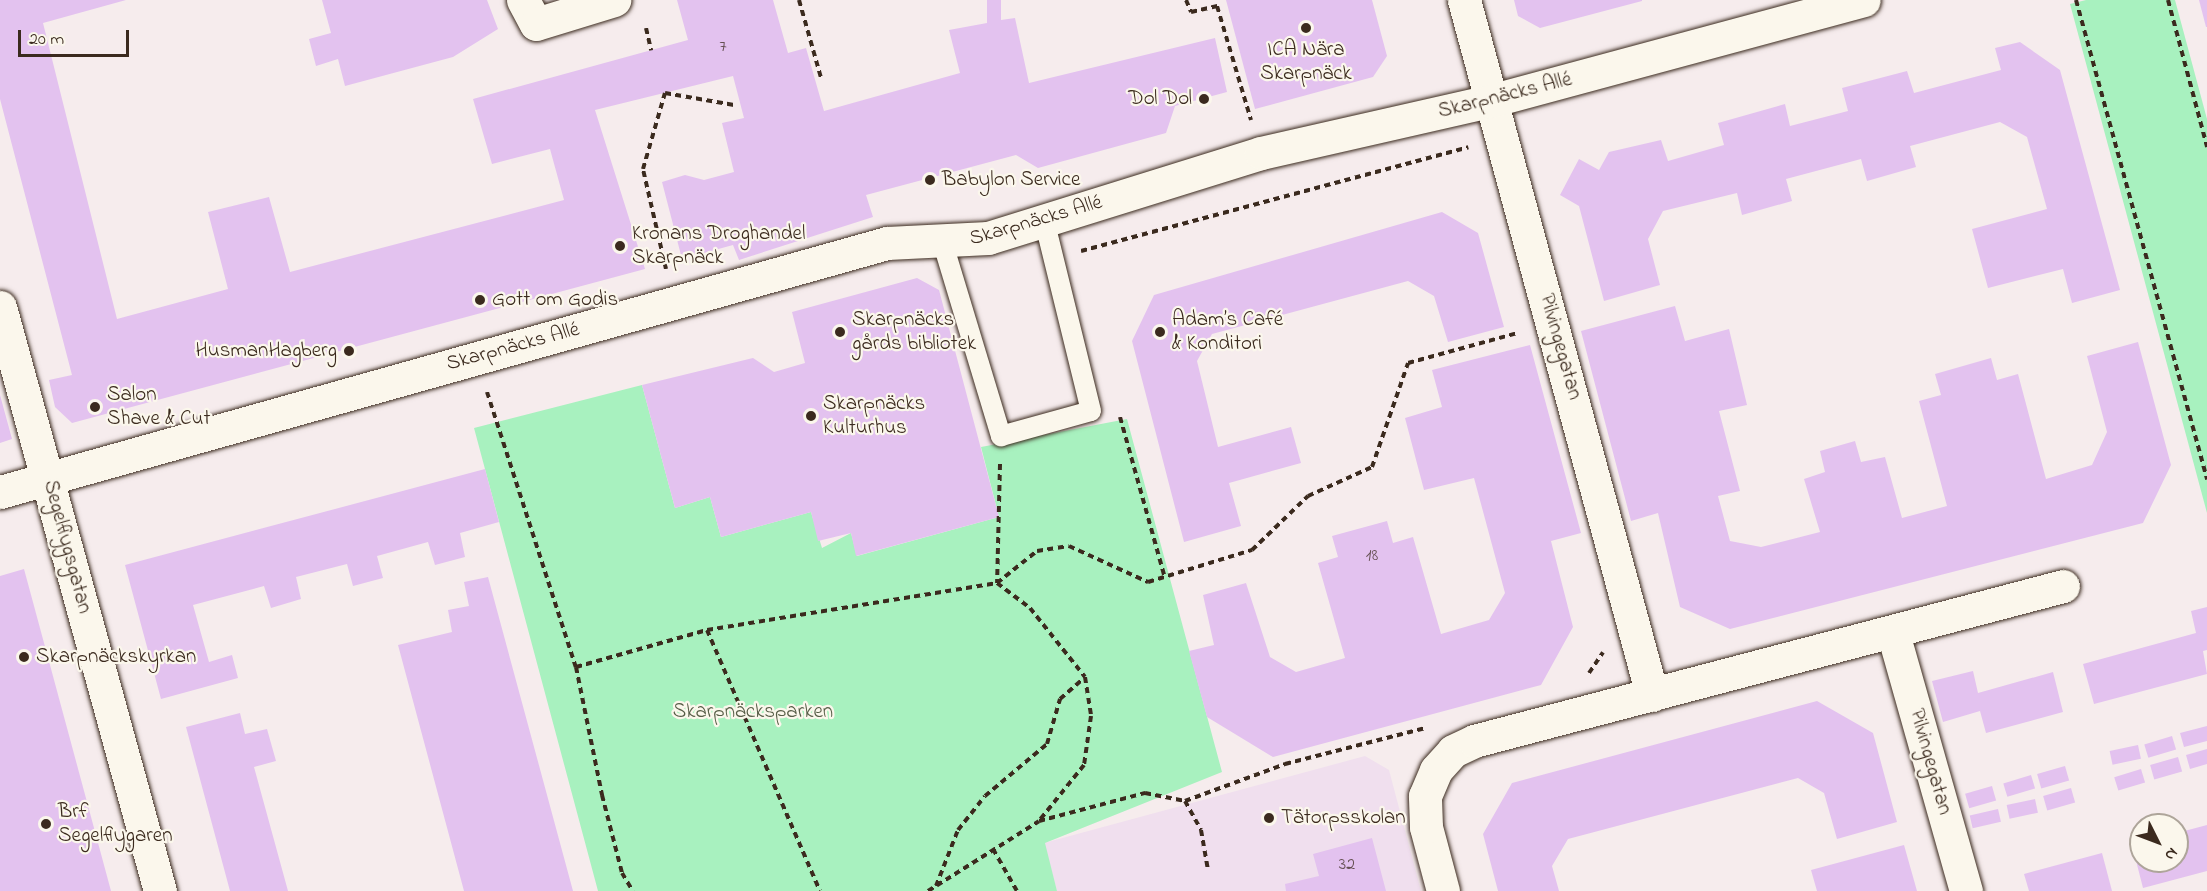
<!DOCTYPE html>
<html>
<head>
<meta charset="utf-8">
<style>
  body { margin:0 }
  #map { position:relative; width:2207px; height:891px; overflow:hidden; background:#f6eced; font-family:"Indie Flower",sans-serif }
  div>[style] { position:absolute }
  [style*='--x'] { left:calc(var(--x)*1px); top:calc(var(--y)*1px); width:calc(var(--w)*1px); rotate:calc(var(--a)*1deg) }
  .built>* { inset:0; background:#f0dfee }
  .green>* { inset:0; background:#a8f1bf }
  .building>* { inset:0; background:#e3c2ef; transform-origin:0 0 }
  .path>* { height:4px; margin-top:-2px; transform-origin:0; background:repeating-linear-gradient(90deg,#3b2a1e 0 6px,transparent 0 10.5px) }
  .roads { filter:drop-shadow(0 0 2px #3b2a1e) drop-shadow(0 0 2px #3b2a1e) }
  .service>* { height:20px; margin:-10px; padding:0 10px; transform-origin:10px; border-radius:10px; background:#fbf7ec }
  .minor>* { height:33px; margin:-16.5px; padding:0 16.5px; transform-origin:16.5px; border-radius:16.5px; background:#fbf7ec }
  .dots>* { width:16px; height:16px; translate:-50% -50%; box-sizing:border-box; border:3px solid #fbf7ec; border-radius:50% }
  span { translate:-50% -50%; white-space:nowrap; text-align:center; line-height:1.15; -webkit-text-stroke:4.5px #fbf7ec; paint-order:stroke }
  .number-label { font-size:18px; color:#655052 }
  .number-label span { -webkit-text-stroke-width:0 }
  .poi-label { font-size:21px; color:#3b2a1e }
  .right { translate:-100% -50%; text-align:right }
  .left { translate:0 -50%; text-align:left }
  .street-label { font-size:21px; color:#3b2a1e }
  .park-label { font-size:21px; color:#565c46 }
  .north { position:absolute; left:2129px; top:813px; width:60px; height:60px; box-sizing:border-box; background:#fbf7ec; border:2px solid #aea59a; border-radius:50%; rotate:132deg; font-size:16px; font-weight:700; line-height:24px; text-align:center; color:#3b2a1e }
  .north::after { content:''; display:block; margin:auto; width:21px; height:27px; background:#3b2a1e; clip-path:polygon(50% 0,100% 100%,50% 72%,0 100%) }
  .scale { position:absolute; left:18px; top:30px; width:111px; height:27px; box-sizing:border-box; border:3px solid #3b2a1e; border-top:0; padding-left:8px; font-size:18px; line-height:21px; white-space:nowrap; color:#3b2a1e; -webkit-text-stroke:4px #fbf7ec; paint-order:stroke }
</style>
</head>
<body>
<div id="map">
  <div class="built">
    <i style="clip-path:polygon(1365px 756px,1389px 770px,1421px 891px,1057px 891px,1044px 843px)"></i>
  </div>
  <div class="green">
    <i style="clip-path:polygon(2086px 0,2175px 0,2207px 119px,2207px 513px,2070px 4px)"></i>
    <i style="clip-path:polygon(642px 385px,675px 508px,710px 497px,721px 537px,811px 512px,822px 548px,851px 533px,857px 556px,999px 517px,981px 447px,1127px 419px,1222px 772px,1045px 843px,1057px 891px,598px 891px,474px 428px)"></i>
  </div>
  <div class="building">
    <i style="clip-path:polygon(0 0,126px 0,43px 23px,117px 319px,228px 289px,208px 212px,269px 197px,290px 272px,564px 200px,550px 149px,492px 164px,473px 99px,688px 40px,677px 0,773px 0,788px 53px,806px 48px,824px 111px,960px 73px,949px 30px,987px 23px,987px 0,1001px 0,1001px 20px,1015px 18px,1029px 83px,1215px 38px,1227px 92px,1175px 106px,1166px 133px,1038px 168px,1016px 155px,866px 195px,873px 217px,739px 260px,733px 245px,682px 259px,662px 182px,685px 175px,704px 180px,734px 172px,722px 123px,744px 118px,733px 76px,595px 110px,645px 269px,72px 423px,55px 407px,49px 380px,72px 375px,0 99px)"></i>
    <i style="clip-path:polygon(322px 0,487px 0,498px 29px,453px 57px,345px 86px,338px 59px,316px 66px,309px 39px,331px 33px)"></i>
    <i style="clip-path:polygon(1226px 0,1372px 0,1387px 56px,1373px 77px,1255px 109px)"></i>
    <i style="clip-path:polygon(1514px 0,1642px 0,1642px 1px,1540px 28px,1518px 16px)"></i>
    <i style="clip-path:polygon(2199px 0,2207px 0,2207px 27px,2206px 27px)"></i>
    <i style="clip-path:polygon(2020px 42px,2060px 70px,2120px 290px,2072px 303px,2063px 269px,1988px 288px,1972px 229px,2047px 209px,2027px 137px,2000px 122px,1910px 146px,1916px 167px,1867px 181px,1861px 159px,1786px 179px,1792px 201px,1742px 215px,1737px 193px,1663px 211px,1648px 239px,1660px 285px,1604px 301px,1579px 206px,1560px 195px,1579px 159px,1599px 170px,1609px 152px,1661px 140px,1668px 161px,1724px 145px,1718px 123px,1785px 104px,1790px 126px,1848px 111px,1842px 88px,1907px 71px,1914px 93px,2001px 70px,1995px 48px)"></i>
    <i style="clip-path:polygon(1442px 212px,1478px 233px,1504px 327px,1448px 342px,1434px 296px,1408px 281px,1212px 334px,1197px 361px,1218px 447px,1291px 427px,1301px 463px,1229px 483px,1241px 526px,1184px 542px,1132px 341px,1154px 295px)"></i>
    <i style="clip-path:polygon(917px 278px,939px 290px,999px 517px,856px 556px,851px 533px,818px 541px,811px 512px,721px 537px,710px 497px,675px 508px,642px 385px,753px 358px,774px 372px,805px 363px,792px 312px)"></i>
    <i style="clip-path:polygon(1675px 306px,1685px 341px,1729px 329px,1747px 405px,1719px 411px,1740px 491px,1718px 496px,1730px 541px,1761px 547px,1820px 532px,1804px 479px,1825px 472px,1820px 451px,1855px 441px,1861px 462px,1885px 457px,1902px 518px,1947px 506px,1919px 401px,1941px 395px,1935px 374px,1991px 358px,1997px 380px,2018px 374px,2046px 479px,2092px 465px,2107px 432px,2087px 356px,2138px 342px,2171px 465px,2143px 523px,1730px 629px,1680px 607px,1658px 513px,1631px 521px,1581px 331px)"></i>
    <i style="clip-path:polygon(1530px 345px,1581px 533px,1551px 541px,1573px 627px,1541px 685px,1273px 757px,1207px 717px,1189px 651px,1214px 645px,1203px 595px,1246px 583px,1270px 657px,1296px 672px,1345px 658px,1318px 563px,1338px 557px,1332px 536px,1387px 521px,1393px 543px,1413px 537px,1441px 634px,1489px 620px,1505px 593px,1474px 478px,1424px 490px,1405px 418px,1442px 407px,1432px 370px)"></i>
    <i style="clip-path:polygon(0 395px,12px 439px,0 443px)"></i>
    <i style="clip-path:polygon(485px 469px,499px 522px,460px 533px,465px 557px,435px 565px,428px 542px,377px 556px,383px 578px,353px 586px,347px 564px,296px 577px,301px 599px,271px 608px,264px 586px,193px 605px,209px 662px,232px 655px,238px 678px,161px 699px,125px 565px)"></i>
    <i style="clip-path:polygon(24px 569px,70px 739px,111px 891px,0 891px,0 576px)"></i>
    <i style="clip-path:polygon(488px 577px,573px 891px,464px 891px,398px 645px,452px 632px,448px 610px,469px 606px,464px 582px)"></i>
    <i style="clip-path:polygon(2207px 607px,2207px 650px,2203px 651px,2207px 674px,2094px 704px,2083px 664px,2196px 633px,2191px 611px)"></i>
    <i style="clip-path:polygon(1973px 671px,1978px 693px,2053px 672px,2063px 712px,1986px 733px,1980px 711px,1943px 722px,1932px 681px)"></i>
    <i style="clip-path:polygon(1817px 701px,1873px 733px,1897px 822px,1837px 839px,1824px 793px,1798px 778px,1568px 839px,1552px 866px,1559px 891px,1498px 891px,1483px 834px,1512px 783px)"></i>
    <i style="clip-path:polygon(240px 713px,245px 734px,267px 729px,276px 761px,254px 767px,288px 891px,230px 891px,193px 753px,186px 727px)"></i>
    <i style="clip-path:polygon(2207px 726px,2207px 741px,2184px 747px,2180px 733px)"></i>
    <i style="left:2172px;top:736px;width:14px;height:29px;rotate:73deg"></i>
    <i style="left:2138px;top:745px;width:14px;height:29px;rotate:78deg"></i>
    <i style="clip-path:polygon(2207px 749px,2207px 764px,2190px 769px,2186px 755px)"></i>
    <i style="left:2178px;top:757px;width:15px;height:29px;rotate:74deg"></i>
    <i style="left:2065px;top:766px;width:15px;height:29px;rotate:74deg"></i>
    <i style="left:2141px;top:769px;width:14px;height:28px;rotate:73deg"></i>
    <i style="left:2031px;top:775px;width:14px;height:29px;rotate:73deg"></i>
    <i style="left:1992px;top:786px;width:15px;height:28px;rotate:74deg"></i>
    <i style="left:2071px;top:788px;width:15px;height:29px;rotate:74deg"></i>
    <i style="left:2035px;top:799px;width:14px;height:29px;rotate:78deg"></i>
    <i style="left:1998px;top:809px;width:13px;height:29px;rotate:77deg"></i>
    <i style="clip-path:polygon(2207px 825px,2207px 871px,2143px 888px,2132px 845px,2141px 843px,2141px 861px,2177px 861px,2177px 833px)"></i>
    <i style="clip-path:polygon(1372px 838px,1386px 891px,1286px 891px,1285px 884px,1319px 876px,1313px 854px)"></i>
    <i style="clip-path:polygon(1904px 845px,1917px 891px,1817px 891px,1811px 870px)"></i>
    <i style="clip-path:polygon(2102px 853px,2112px 891px,2029px 891px,2024px 874px)"></i>
  </div>
  <div class="path">
    <i style="--x:799;--y:0;--w:81;--a:74.2"></i>
    <i style="--x:1186;--y:0;--w:13;--a:67"></i>
    <i style="--x:1191;--y:12;--w:27;--a:-13"></i>
    <i style="--x:1217;--y:6;--w:119;--a:73.4"></i>
    <i style="--x:2076;--y:0;--w:497;--a:74.7"></i>
    <i style="--x:2168;--y:0;--w:152;--a:75.1"></i>
    <i style="--x:646;--y:28;--w:23;--a:77"></i>
    <i style="--x:1081;--y:251;--w:401;--a:-15"></i>
    <i style="--x:666;--y:269;--w:103;--a:-103"></i>
    <i style="--x:643;--y:169;--w:79;--a:-73.9"></i>
    <i style="--x:665;--y:93;--w:70;--a:9.9"></i>
    <i style="--x:487;--y:392;--w:289;--a:72.1"></i>
    <i style="--x:576;--y:667;--w:131;--a:78.5"></i>
    <i style="--x:602;--y:795;--w:81;--a:75.6"></i>
    <i style="--x:622;--y:873;--w:21;--a:59"></i>
    <i style="--x:1120;--y:417;--w:167;--a:74.4"></i>
    <i style="--x:1000;--y:464;--w:119;--a:91.4"></i>
    <i style="--x:997;--y:583;--w:41;--a:37.1"></i>
    <i style="--x:1030;--y:608;--w:88;--a:51.4"></i>
    <i style="--x:1085;--y:677;--w:39;--a:81"></i>
    <i style="--x:1091;--y:716;--w:49;--a:98.1"></i>
    <i style="--x:1084;--y:765;--w:72;--a:128.8"></i>
    <i style="--x:707;--y:630;--w:284;--a:66.6"></i>
    <i style="--x:576;--y:667;--w:136;--a:-15.8"></i>
    <i style="--x:707;--y:630;--w:294;--a:-9.2"></i>
    <i style="--x:997;--y:583;--w:51;--a:-38.7"></i>
    <i style="--x:1037;--y:551;--w:32;--a:-9"></i>
    <i style="--x:1069;--y:546;--w:87;--a:24.5"></i>
    <i style="--x:1148;--y:582;--w:109;--a:-17.1"></i>
    <i style="--x:1252;--y:550;--w:78;--a:-44"></i>
    <i style="--x:1308;--y:496;--w:70;--a:-24.4"></i>
    <i style="--x:1372;--y:467;--w:110;--a:-70.9"></i>
    <i style="--x:1408;--y:363;--w:114;--a:-15.3"></i>
    <i style="--x:1589;--y:673;--w:25;--a:-56"></i>
    <i style="--x:1185;--y:801;--w:107;--a:-20.3"></i>
    <i style="--x:1285;--y:764;--w:145;--a:-14.4"></i>
    <i style="--x:993;--y:849;--w:48;--a:60.3"></i>
    <i style="--x:936;--y:886;--w:60;--a:-68.6"></i>
    <i style="--x:958;--y:830;--w:43;--a:-51.5"></i>
    <i style="--x:985;--y:796;--w:81;--a:-40"></i>
    <i style="--x:1047;--y:744;--w:47;--a:-73.9"></i>
    <i style="--x:1060;--y:699;--w:33;--a:-41"></i>
    <i style="--x:928;--y:891;--w:131;--a:-32.2"></i>
    <i style="--x:1039;--y:821;--w:110;--a:-14.8"></i>
    <i style="--x:1145;--y:793;--w:41;--a:11.3"></i>
    <i style="--x:1185;--y:801;--w:33;--a:61"></i>
    <i style="--x:1201;--y:830;--w:41;--a:80.1"></i>
  </div>
  <div class="roads">
    <div class="service">
      <i style="--x:943;--y:244;--w:201;--a:73.2"></i>
      <i style="--x:1001;--y:436;--w:93;--a:-15.5"></i>
      <i style="--x:1091;--y:411;--w:197;--a:-103.8"></i>
    </div>
    <div class="minor">
      <i style="--x:523;--y:0;--w:27;--a:62"></i>
      <i style="--x:536;--y:24;--w:82;--a:-17.1"></i>
      <i style="--x:1464;--y:0;--w:720;--a:74.86"></i>
      <i style="--x:0;--y:307;--w:606;--a:74.68"></i>
      <i style="--x:0;--y:492;--w:921;--a:-15.68"></i>
      <i style="--x:887;--y:243;--w:101;--a:-2.8"></i>
      <i style="--x:988;--y:238;--w:286;--a:-17.3"></i>
      <i style="--x:1261;--y:153;--w:235;--a:-12.8"></i>
      <i style="--x:1490;--y:101;--w:387;--a:-15.1"></i>
      <i style="--x:1893;--y:633;--w:268;--a:74.2"></i>
      <i style="--x:1443;--y:891;--w:66;--a:-104.9"></i>
      <i style="--x:1426;--y:827;--w:31;--a:-92"></i>
      <i style="--x:1425;--y:796;--w:28;--a:-67"></i>
      <i style="--x:1436;--y:770;--w:25;--a:-48"></i>
      <i style="--x:1453;--y:751;--w:23;--a:-25"></i>
      <i style="--x:1474;--y:741;--w:609;--a:-14.74"></i>
    </div>
  </div>
  <div class="dots">
    <i style="left:1306px;top:28px;background:#3b2a1e"></i>
    <i style="left:1204px;top:99px;background:#3b2a1e"></i>
    <i style="left:930px;top:180px;background:#3b2a1e"></i>
    <i style="left:620px;top:246px;background:#3b2a1e"></i>
    <i style="left:480px;top:300px;background:#3b2a1e"></i>
    <i style="left:840px;top:332px;background:#3b2a1e"></i>
    <i style="left:1160px;top:332px;background:#3b2a1e"></i>
    <i style="left:349px;top:351px;background:#3b2a1e"></i>
    <i style="left:95px;top:407px;background:#3b2a1e"></i>
    <i style="left:811px;top:416px;background:#3b2a1e"></i>
    <i style="left:24px;top:657px;background:#3b2a1e"></i>
    <i style="left:1269px;top:818px;background:#3b2a1e"></i>
    <i style="left:46px;top:824px;background:#3b2a1e"></i>
  </div>
  <div class="number-label">
    <span style="left:723px;top:47px">7</span>
    <span style="left:1372px;top:556px">18</span>
    <span style="left:1347px;top:865px">32</span>
  </div>
  <div class="poi-label">
    <span style="left:1306px;top:62px">ICA Nära<br>Skarpnäck</span>
    <span class="right" style="left:1192px;top:99px">Dol Dol</span>
    <span class="left" style="left:942px;top:180px">Babylon Service</span>
    <span class="left" style="left:632px;top:246px">Kronans Droghandel<br>Skarpnäck</span>
    <span class="left" style="left:492px;top:300px">Gott om Godis</span>
    <span class="left" style="left:852px;top:332px">Skarpnäcks<br>gårds bibliotek</span>
    <span class="left" style="left:1172px;top:332px">Adam’s Café<br>&amp; Konditori</span>
    <span class="right" style="left:337px;top:351px">HusmanHagberg</span>
    <span class="left" style="left:107px;top:407px">Salon<br>Shave &amp; Cut</span>
    <span class="left" style="left:823px;top:416px">Skarpnäcks<br>Kulturhus</span>
    <span class="left" style="left:36px;top:657px">Skarpnäckskyrkan</span>
    <span class="left" style="left:58px;top:824px">Brf<br>Segelflygaren</span>
    <span class="left" style="left:1281px;top:818px">Tätorpsskolan</span>
  </div>
  <div class="street-label">
    <span style="left:1505px;top:96px;rotate:-14deg">Skarpnäcks Allé</span>
    <span style="left:1036px;top:221px;rotate:-16deg">Skarpnäcks Allé</span>
    <span style="left:513px;top:347px;rotate:-15deg">Skarpnäcks Allé</span>
    <span style="left:1560px;top:347px;rotate:74deg">Pilvingegatan</span>
    <span style="left:67px;top:547px;rotate:75deg">Segelflygsgatan</span>
    <span style="left:1930px;top:762px;rotate:74deg">Pilvingegatan</span>
  </div>
  <div class="park-label">
    <span style="left:753px;top:712px">Skarpnäcksparken</span>
  </div>
  <div class="north">N</div>
  <div class="scale">20 m</div>
</div>
</body>
</html>
